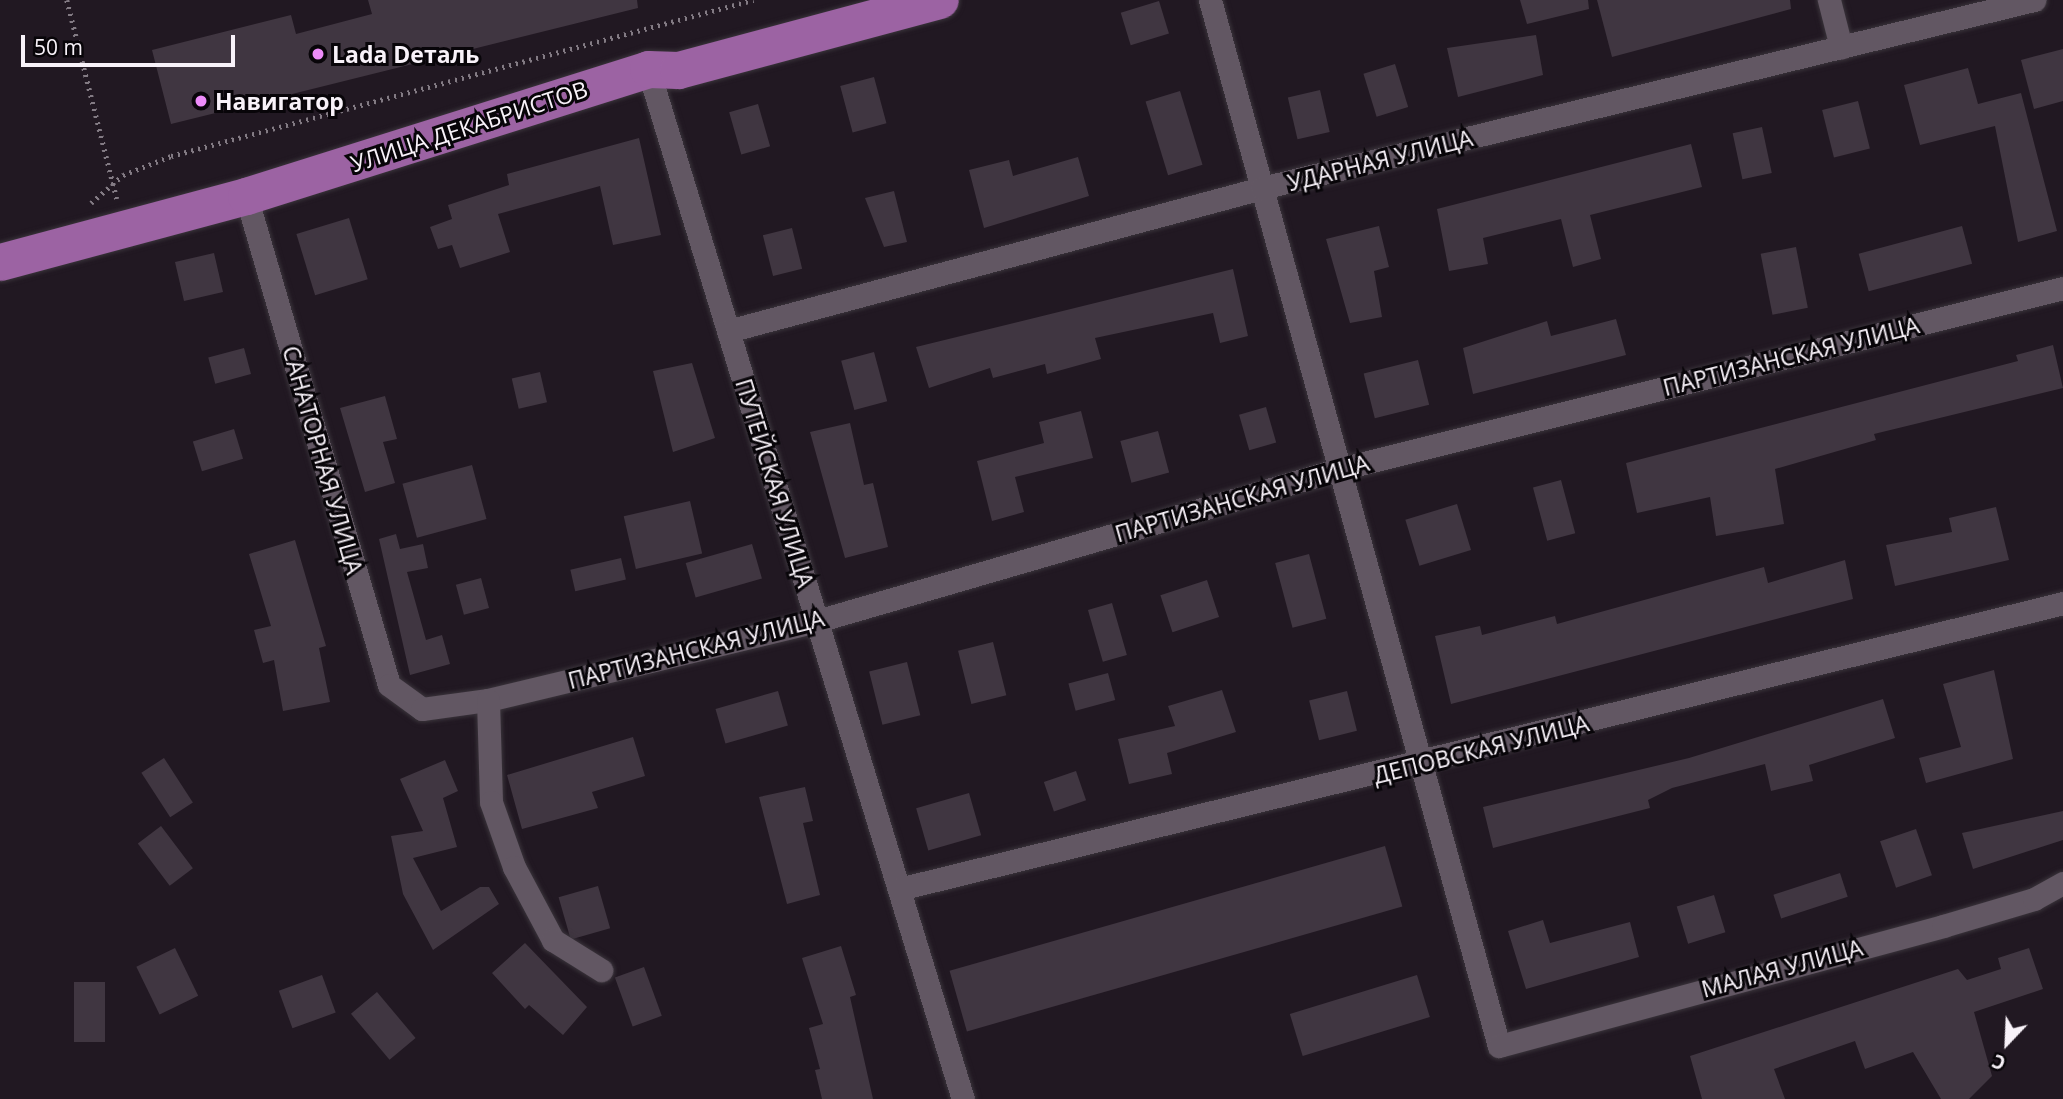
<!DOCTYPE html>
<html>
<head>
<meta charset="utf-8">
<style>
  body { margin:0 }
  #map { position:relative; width:2063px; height:1099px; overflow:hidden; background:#211822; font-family:"Open Sans",sans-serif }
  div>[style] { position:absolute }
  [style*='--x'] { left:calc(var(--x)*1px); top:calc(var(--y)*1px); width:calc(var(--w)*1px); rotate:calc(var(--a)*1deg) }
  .building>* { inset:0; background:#403641; transform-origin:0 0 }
  .path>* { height:4.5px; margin-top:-2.25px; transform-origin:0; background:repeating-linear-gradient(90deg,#837b84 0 2px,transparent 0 7px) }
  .roads { filter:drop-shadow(0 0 2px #3a343b) drop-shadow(0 0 2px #3a343b) }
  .minor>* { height:23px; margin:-11.5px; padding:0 11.5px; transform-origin:11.5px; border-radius:11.5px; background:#625763 }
  .primary>* { height:37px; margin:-18.5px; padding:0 18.5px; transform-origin:18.5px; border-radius:18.5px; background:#9c63a3 }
  .dots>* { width:19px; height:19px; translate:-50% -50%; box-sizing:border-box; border:4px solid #080509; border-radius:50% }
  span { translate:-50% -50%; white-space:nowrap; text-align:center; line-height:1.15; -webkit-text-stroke:6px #080509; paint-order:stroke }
  .poi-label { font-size:23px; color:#f8f2f9; font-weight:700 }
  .left { translate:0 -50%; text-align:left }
  .street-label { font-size:23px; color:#f8f2f9 }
  .north { position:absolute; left:1972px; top:1008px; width:70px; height:70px; -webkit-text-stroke:5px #080509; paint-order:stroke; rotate:203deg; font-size:19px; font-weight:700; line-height:28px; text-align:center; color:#f8f2f9 }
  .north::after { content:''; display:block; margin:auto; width:24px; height:32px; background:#f8f2f9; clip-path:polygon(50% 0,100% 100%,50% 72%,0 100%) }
  .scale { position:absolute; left:21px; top:35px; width:214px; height:32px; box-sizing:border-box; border:4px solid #f8f2f9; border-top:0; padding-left:9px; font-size:21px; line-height:24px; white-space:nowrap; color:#f8f2f9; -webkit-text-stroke:5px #080509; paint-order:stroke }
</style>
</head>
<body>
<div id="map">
  <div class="building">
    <i style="clip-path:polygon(368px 0,637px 0,638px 8px,171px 124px,152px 50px,291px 15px,296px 34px,372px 14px)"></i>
    <i style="clip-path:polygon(1520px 0,1588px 0,1589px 9px,1527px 24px)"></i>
    <i style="clip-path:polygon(1597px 0,1790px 0,1791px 9px,1612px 57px)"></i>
    <i style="left:1159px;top:1px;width:34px;height:40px;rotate:73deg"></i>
    <i style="clip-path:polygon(1536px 35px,1543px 75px,1458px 97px,1447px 48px)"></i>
    <i style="clip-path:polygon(2063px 49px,2063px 101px,2034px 109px,2021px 60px)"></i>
    <i style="left:1395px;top:64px;width:45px;height:33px;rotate:73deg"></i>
    <i style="clip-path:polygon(1968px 68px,1978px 104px,2021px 93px,2057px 231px,2018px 242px,1995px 126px,1920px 145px,1904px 85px)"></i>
    <i style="left:874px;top:77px;width:48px;height:35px;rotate:75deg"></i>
    <i style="left:1320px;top:90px;width:43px;height:33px;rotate:77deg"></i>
    <i style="left:1180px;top:91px;width:77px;height:36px;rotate:73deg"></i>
    <i style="left:1858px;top:101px;width:49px;height:37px;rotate:76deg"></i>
    <i style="left:758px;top:104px;width:44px;height:30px;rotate:74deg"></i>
    <i style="left:1762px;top:127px;width:47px;height:30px;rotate:78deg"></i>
    <i style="clip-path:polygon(639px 138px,661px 235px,613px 245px,600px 186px,498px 214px,510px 252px,460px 268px,452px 245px,438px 249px,430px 227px,452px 219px,448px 205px,509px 185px,507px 174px)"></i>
    <i style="clip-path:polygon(1691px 144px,1702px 187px,1590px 215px,1601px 259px,1573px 267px,1561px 219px,1483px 238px,1488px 264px,1449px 271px,1437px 209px)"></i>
    <i style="clip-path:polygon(1078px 157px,1089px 196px,984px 228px,969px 170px,1009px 160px,1013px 176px)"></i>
    <i style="clip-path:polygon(894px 191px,907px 242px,884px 247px,865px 198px)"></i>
    <i style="left:349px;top:218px;width:64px;height:55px;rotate:73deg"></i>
    <i style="clip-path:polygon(1379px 226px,1389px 267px,1374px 271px,1382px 317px,1350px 323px,1326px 239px)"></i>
    <i style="left:1962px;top:226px;width:39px;height:107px;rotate:75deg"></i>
    <i style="left:792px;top:228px;width:42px;height:30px;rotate:76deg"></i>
    <i style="left:1796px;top:247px;width:62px;height:36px;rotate:79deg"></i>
    <i style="left:214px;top:253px;width:40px;height:40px;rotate:77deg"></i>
    <i style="clip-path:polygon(1233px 269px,1248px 336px,1220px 343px,1213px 313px,1095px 338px,1101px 359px,1047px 374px,1045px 364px,993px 378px,990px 368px,929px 388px,916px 347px)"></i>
    <i style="clip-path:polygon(1616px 319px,1626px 355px,1473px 394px,1463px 348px,1547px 321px,1551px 336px)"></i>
    <i style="clip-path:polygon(2053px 345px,2063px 388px,1874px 434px,1876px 440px,1775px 469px,1784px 524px,1716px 536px,1710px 497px,1637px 513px,1626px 463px,2018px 361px,2016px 355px)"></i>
    <i style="left:244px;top:348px;width:27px;height:37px;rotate:75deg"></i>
    <i style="left:874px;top:352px;width:51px;height:34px;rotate:75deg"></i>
    <i style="left:1418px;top:360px;width:46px;height:56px;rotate:76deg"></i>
    <i style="clip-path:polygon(692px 363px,715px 438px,673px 452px,653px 371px)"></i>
    <i style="left:540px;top:372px;width:31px;height:29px;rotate:77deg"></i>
    <i style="clip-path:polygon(385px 396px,397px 439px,383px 442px,395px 483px,365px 492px,340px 408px)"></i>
    <i style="left:1266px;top:407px;width:37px;height:28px;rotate:74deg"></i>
    <i style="clip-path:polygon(1081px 411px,1093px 458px,1015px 477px,1024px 512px,992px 521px,977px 461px,1044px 443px,1039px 422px)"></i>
    <i style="clip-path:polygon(850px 423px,864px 485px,873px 483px,888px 547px,845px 558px,810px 432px)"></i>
    <i style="left:234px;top:429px;width:31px;height:43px;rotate:73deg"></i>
    <i style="left:1158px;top:431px;width:43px;height:39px;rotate:75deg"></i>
    <i style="left:472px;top:465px;width:56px;height:72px;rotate:75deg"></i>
    <i style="left:1561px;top:480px;width:55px;height:29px;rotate:75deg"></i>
    <i style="left:690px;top:501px;width:54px;height:68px;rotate:77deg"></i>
    <i style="left:1457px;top:504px;width:48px;height:54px;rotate:73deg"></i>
    <i style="clip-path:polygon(1996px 507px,2009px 560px,1895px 586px,1886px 545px,1952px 532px,1949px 518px)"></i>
    <i style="clip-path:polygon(396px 534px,400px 549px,423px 544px,428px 568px,407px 572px,426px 640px,442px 635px,450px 664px,410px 675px,379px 539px)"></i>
    <i style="clip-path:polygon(295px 540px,326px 646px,319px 648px,330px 702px,283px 711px,274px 660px,263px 663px,254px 630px,271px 626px,249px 554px)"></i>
    <i style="left:752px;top:544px;width:36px;height:69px;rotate:74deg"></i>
    <i style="left:1309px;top:554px;width:67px;height:35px;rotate:75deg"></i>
    <i style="left:621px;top:558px;width:22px;height:52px;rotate:77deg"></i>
    <i style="clip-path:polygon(1845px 560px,1853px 599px,1451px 704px,1435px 636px,1480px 626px,1482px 635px,1555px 616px,1557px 624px,1764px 567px,1768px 583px)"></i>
    <i style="left:481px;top:578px;width:31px;height:26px;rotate:75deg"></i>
    <i style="left:1207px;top:580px;width:39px;height:49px;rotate:72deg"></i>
    <i style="left:1112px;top:603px;width:54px;height:25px;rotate:74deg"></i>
    <i style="left:993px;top:642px;width:55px;height:36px;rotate:76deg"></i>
    <i style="left:907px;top:662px;width:55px;height:39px;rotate:76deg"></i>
    <i style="clip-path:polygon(1994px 670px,2013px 759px,1926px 783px,1919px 758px,1961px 747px,1943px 684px)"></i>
    <i style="left:1108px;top:673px;width:28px;height:41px;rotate:75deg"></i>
    <i style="clip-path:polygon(1222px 690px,1236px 732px,1167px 753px,1172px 774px,1129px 784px,1118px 739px,1175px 726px,1168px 706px)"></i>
    <i style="left:778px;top:691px;width:36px;height:65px;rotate:74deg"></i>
    <i style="left:1347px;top:691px;width:41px;height:39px;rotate:76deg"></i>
    <i style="clip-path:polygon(1883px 699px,1895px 738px,1809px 765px,1813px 781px,1771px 791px,1765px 764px,1672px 788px,1648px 800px,1650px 808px,1493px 848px,1483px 807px,1689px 758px)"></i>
    <i style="clip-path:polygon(633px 737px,645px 776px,592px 792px,598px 808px,522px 829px,507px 775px)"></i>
    <i style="left:164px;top:758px;width:53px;height:27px;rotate:57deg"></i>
    <i style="clip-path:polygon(445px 760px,458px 791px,443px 798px,457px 847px,413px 858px,441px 911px,480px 887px,489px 887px,499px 904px,433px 950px,403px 894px,391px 836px,423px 831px,400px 779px)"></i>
    <i style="left:1076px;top:771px;width:31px;height:34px;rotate:71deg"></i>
    <i style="clip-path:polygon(805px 787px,813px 821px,803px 823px,820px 895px,787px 904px,759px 797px)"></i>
    <i style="left:969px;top:793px;width:44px;height:55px;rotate:74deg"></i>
    <i style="clip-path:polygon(2063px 811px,2063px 840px,1973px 869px,1962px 833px)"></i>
    <i style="left:161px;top:826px;width:53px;height:29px;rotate:53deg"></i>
    <i style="left:1916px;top:829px;width:49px;height:38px;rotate:71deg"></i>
    <i style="left:1385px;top:846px;width:63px;height:453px;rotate:74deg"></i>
    <i style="left:1840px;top:873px;width:25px;height:70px;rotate:72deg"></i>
    <i style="left:598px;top:886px;width:44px;height:41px;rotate:74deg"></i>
    <i style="left:1714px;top:895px;width:39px;height:39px;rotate:73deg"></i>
    <i style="clip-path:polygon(1543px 920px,1550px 943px,1630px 922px,1639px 957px,1526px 989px,1508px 931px)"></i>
    <i style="clip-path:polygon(525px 943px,587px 1007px,563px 1035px,529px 1005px,525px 1009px,492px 973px)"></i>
    <i style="clip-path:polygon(841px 946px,856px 995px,850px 997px,873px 1099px,822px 1099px,815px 1070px,820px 1069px,809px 1028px,823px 1024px,802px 958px)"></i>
    <i style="left:175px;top:948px;width:53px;height:43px;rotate:64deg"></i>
    <i style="clip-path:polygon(2029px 948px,2043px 989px,1974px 1012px,1992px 1076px,1969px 1099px,1941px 1099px,1913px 1052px,1865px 1069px,1855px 1041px,1774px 1069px,1785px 1099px,1702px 1099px,1690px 1056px,1958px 969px,1967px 980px,2001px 969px,1998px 958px)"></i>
    <i style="left:644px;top:967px;width:52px;height:31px;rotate:70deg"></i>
    <i style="left:322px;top:975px;width:40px;height:46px;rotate:70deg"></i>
    <i style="left:1417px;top:975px;width:44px;height:133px;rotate:73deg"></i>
    <i style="left:74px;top:982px;width:31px;height:60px"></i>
    <i style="left:377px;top:992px;width:60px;height:34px;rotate:50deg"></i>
  </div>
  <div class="path">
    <i style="--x:67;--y:0;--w:205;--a:75.9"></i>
    <i style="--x:91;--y:203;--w:43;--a:-41.2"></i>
    <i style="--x:123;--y:175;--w:52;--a:-21.6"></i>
    <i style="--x:171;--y:156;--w:603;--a:-15"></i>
  </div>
  <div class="roads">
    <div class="minor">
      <i style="--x:1210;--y:0;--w:1085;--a:74.56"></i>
      <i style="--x:1499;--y:1046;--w:460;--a:-15.1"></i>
      <i style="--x:1943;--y:926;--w:95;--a:-16.5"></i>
      <i style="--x:2034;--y:899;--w:33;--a:-29"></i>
      <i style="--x:1829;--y:0;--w:49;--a:75.7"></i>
      <i style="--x:648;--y:69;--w:1077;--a:73"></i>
      <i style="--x:246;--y:196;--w:509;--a:73.7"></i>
      <i style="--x:389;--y:685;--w:41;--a:36"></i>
      <i style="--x:422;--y:709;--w:67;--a:-7.8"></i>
      <i style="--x:488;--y:700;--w:338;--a:-13.5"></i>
      <i style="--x:817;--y:621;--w:545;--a:-16.21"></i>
      <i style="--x:1340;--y:469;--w:745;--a:-14.05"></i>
      <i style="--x:728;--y:331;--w:553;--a:-14.99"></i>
      <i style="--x:1262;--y:188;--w:795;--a:-13.69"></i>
      <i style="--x:488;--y:700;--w:102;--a:88.3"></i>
      <i style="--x:491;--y:802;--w:69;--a:70.5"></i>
      <i style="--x:514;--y:867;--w:83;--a:61.9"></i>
      <i style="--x:553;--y:940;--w:57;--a:32"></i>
      <i style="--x:899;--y:889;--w:1199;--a:-13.8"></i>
    </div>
    <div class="primary">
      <i style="--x:0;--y:262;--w:255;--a:-15"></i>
      <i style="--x:246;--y:196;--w:422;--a:-17.5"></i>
      <i style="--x:648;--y:69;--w:30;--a:2"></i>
      <i style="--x:678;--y:70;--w:271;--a:-15"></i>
    </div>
  </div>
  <div class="dots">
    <i style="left:318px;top:54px;background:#ed8cf9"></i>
    <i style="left:201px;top:101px;background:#ed8cf9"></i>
  </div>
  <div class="poi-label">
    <span class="left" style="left:332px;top:54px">Lada Dеталь</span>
    <span class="left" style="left:215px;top:101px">Навигатор</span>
  </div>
  <div class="street-label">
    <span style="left:469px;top:126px;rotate:-18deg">УЛИЦА ДЕКАБРИСТОВ</span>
    <span style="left:1380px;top:160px;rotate:-14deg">УДАРНАЯ УЛИЦА</span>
    <span style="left:1791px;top:356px;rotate:-14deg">ПАРТИЗАНСКАЯ УЛИЦА</span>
    <span style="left:323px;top:460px;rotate:74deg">САНАТОРНАЯ УЛИЦА</span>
    <span style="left:775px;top:483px;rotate:73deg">ПУТЕЙСКАЯ УЛИЦА</span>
    <span style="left:1242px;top:498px;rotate:-16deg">ПАРТИЗАНСКАЯ УЛИЦА</span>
    <span style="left:696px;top:649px;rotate:-14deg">ПАРТИЗАНСКАЯ УЛИЦА</span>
    <span style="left:1481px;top:749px;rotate:-14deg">ДЕПОВСКАЯ УЛИЦА</span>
    <span style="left:1782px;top:968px;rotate:-15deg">МАЛАЯ УЛИЦА</span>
  </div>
  <div class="north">С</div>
  <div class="scale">50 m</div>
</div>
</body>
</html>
